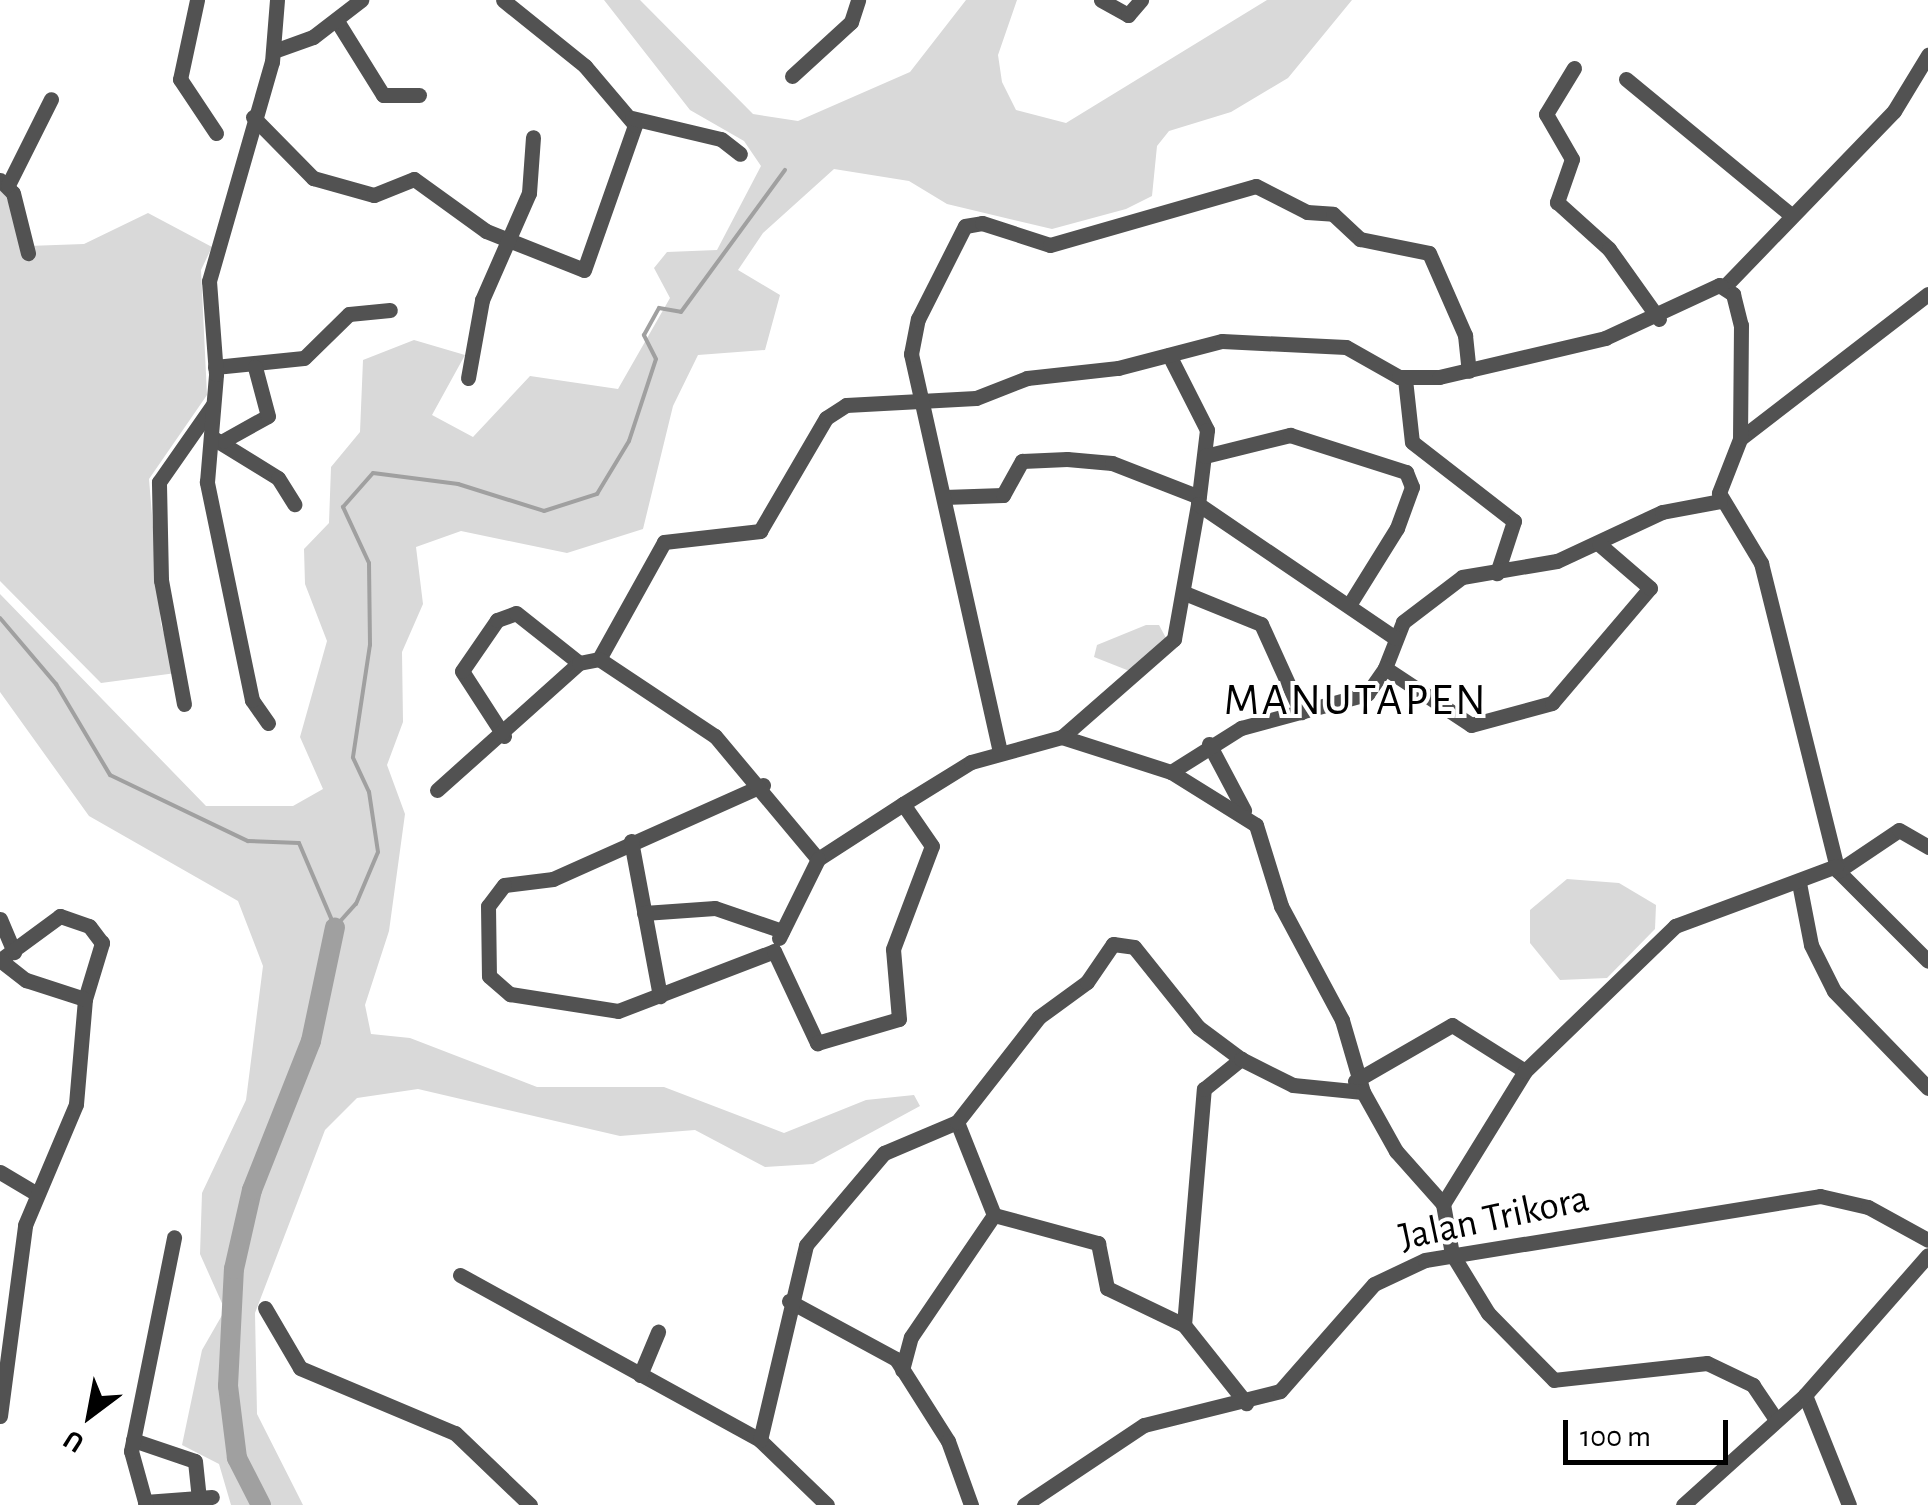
<!DOCTYPE html>
<html>
<head>
<meta charset="utf-8">
<style>
  body { margin:0 }
  #map { position:relative; width:1928px; height:1505px; overflow:hidden; background:#fff; font-family:"Alegreya Sans",sans-serif }
  div>[style] { position:absolute }
  [style*='--x'] { left:calc(var(--x)*1px); top:calc(var(--y)*1px); width:calc(var(--w)*1px); rotate:calc(var(--a)*1deg) }
  .green>* { inset:0; background:#d9d9d9 }
  .stream>* { height:4px; margin:-2px; padding:0 2px; transform-origin:2px; border-radius:2px; background:#a0a0a0 }
  .river>* { height:20px; margin:-10px; padding:0 10px; transform-origin:10px; border-radius:10px; background:#a0a0a0 }
  .minor>* { height:15px; margin:-7.5px; padding:0 7.5px; transform-origin:7.5px; border-radius:7.5px; background:#525252 }
  span { translate:-50% -50%; white-space:nowrap; text-align:center; line-height:1.15; -webkit-text-stroke:8px #fff; paint-order:stroke }
  .street-label { font-size:40px; color:#000 }
  .quarter-label { font-size:45px; color:#000; letter-spacing:2.5px }
  .north { position:absolute; left:40px; top:1365px; width:100px; height:100px; -webkit-text-stroke:8px #fff; paint-order:stroke; rotate:212deg; font-size:28px; font-weight:700; line-height:40px; text-align:center; color:#000 }
  .north::after { content:''; display:block; margin:auto; width:35px; height:45px; background:#000; clip-path:polygon(50% 0,100% 100%,50% 72%,0 100%) }
  .scale { position:absolute; left:1563px; top:1420px; width:165px; height:45px; box-sizing:border-box; border:5px solid #000; border-top:0; padding-left:12px; font-size:30px; line-height:35px; white-space:nowrap; color:#000; -webkit-text-stroke:8px #fff; paint-order:stroke }
</style>
</head>
<body>
<div id="map">
  <div class="green">
    <i style="clip-path:polygon(604px 0,640px 0,753px 114px,798px 121px,910px 72px,966px 0,1017px 0,998px 55px,1002px 82px,1016px 110px,1066px 123px,1267px 0,1352px 0,1288px 78px,1231px 112px,1169px 131px,1157px 146px,1152px 196px,1126px 209px,1052px 229px,947px 204px,909px 181px,834px 169px,763px 233px,738px 270px,780px 295px,765px 350px,698px 355px,673px 406px,643px 529px,567px 553px,461px 531px,416px 547px,423px 604px,402px 652px,403px 722px,387px 765px,405px 814px,389px 931px,365px 1005px,371px 1034px,410px 1038px,537px 1087px,664px 1087px,784px 1133px,866px 1100px,914px 1095px,920px 1106px,813px 1164px,765px 1167px,695px 1130px,620px 1136px,418px 1089px,357px 1098px,325px 1130px,255px 1313px,257px 1414px,303px 1505px,231px 1505px,219px 1464px,182px 1445px,202px 1350px,225px 1310px,200px 1254px,202px 1193px,246px 1100px,263px 966px,238px 901px,89px 816px,0 692px,0 594px,206px 806px,293px 806px,323px 789px,300px 737px,327px 641px,305px 584px,304px 549px,329px 523px,331px 467px,360px 432px,363px 360px,414px 340px,465px 355px,432px 415px,473px 437px,530px 376px,618px 389px,670px 298px,654px 268px,667px 252px,717px 250px,761px 166px,744px 141px,690px 110px)"></i>
    <i style="clip-path:polygon(0 183px,28px 246px,84px 244px,148px 213px,212px 247px,201px 270px,207px 395px,149px 479px,161px 624px,176px 673px,101px 683px,0 581px)"></i>
    <i style="clip-path:polygon(1146px 625px,1159px 625px,1166px 638px,1132px 672px,1094px 657px,1097px 645px)"></i>
    <i style="clip-path:polygon(1567px 879px,1619px 883px,1656px 905px,1655px 929px,1607px 978px,1560px 980px,1530px 943px,1530px 910px)"></i>
  </div>
  <div class="stream">
    <i style="--x:0;--y:618;--w:87;--a:49.7"></i>
    <i style="--x:56;--y:684;--w:106;--a:59.3"></i>
    <i style="--x:110;--y:775;--w:153;--a:25.6"></i>
    <i style="--x:248;--y:841;--w:51;--a:2.2"></i>
    <i style="--x:299;--y:843;--w:89;--a:66.9"></i>
    <i style="--x:335;--y:927;--w:31;--a:-48"></i>
    <i style="--x:356;--y:904;--w:56;--a:-67.1"></i>
    <i style="--x:378;--y:852;--w:61;--a:-98.5"></i>
    <i style="--x:369;--y:792;--w:38;--a:-115"></i>
    <i style="--x:353;--y:757;--w:113;--a:-81.4"></i>
    <i style="--x:370;--y:645;--w:82;--a:-90.7"></i>
    <i style="--x:369;--y:563;--w:62;--a:-114.9"></i>
    <i style="--x:343;--y:507;--w:45;--a:-48.6"></i>
    <i style="--x:373;--y:473;--w:86;--a:7.4"></i>
    <i style="--x:458;--y:484;--w:90;--a:17.4"></i>
    <i style="--x:544;--y:511;--w:56;--a:-17.8"></i>
    <i style="--x:597;--y:494;--w:62;--a:-58.9"></i>
    <i style="--x:629;--y:441;--w:86;--a:-71.8"></i>
    <i style="--x:656;--y:359;--w:27;--a:-117"></i>
    <i style="--x:644;--y:335;--w:31;--a:-61"></i>
    <i style="--x:659;--y:308;--w:22;--a:10"></i>
    <i style="--x:681;--y:312;--w:176;--a:-53.8"></i>
  </div>
  <div class="river">
    <i style="--x:261;--y:1505;--w:53;--a:-117.1"></i>
    <i style="--x:237;--y:1458;--w:73;--a:-97.1"></i>
    <i style="--x:228;--y:1386;--w:117;--a:-87.1"></i>
    <i style="--x:234;--y:1269;--w:81;--a:-77.2"></i>
    <i style="--x:252;--y:1190;--w:160;--a:-68.4"></i>
    <i style="--x:311;--y:1041;--w:116;--a:-78.1"></i>
  </div>
  <div class="minor">
    <i style="--x:197;--y:0;--w:81;--a:102.1"></i>
    <i style="--x:180;--y:79;--w:65;--a:56.3"></i>
    <i style="--x:1101;--y:0;--w:31;--a:29"></i>
    <i style="--x:1128;--y:15;--w:20;--a:-49"></i>
    <i style="--x:337;--y:21;--w:87;--a:58.1"></i>
    <i style="--x:383;--y:95;--w:36;--a:0"></i>
    <i style="--x:274;--y:51;--w:41;--a:-19.7"></i>
    <i style="--x:313;--y:37;--w:61;--a:-37.6"></i>
    <i style="--x:1574;--y:68;--w:54;--a:121.3"></i>
    <i style="--x:1546;--y:114;--w:52;--a:60"></i>
    <i style="--x:1572;--y:159;--w:46;--a:109.2"></i>
    <i style="--x:1557;--y:202;--w:70;--a:42.1"></i>
    <i style="--x:1609;--y:249;--w:86;--a:54.5"></i>
    <i style="--x:792;--y:76;--w:80;--a:-42.5"></i>
    <i style="--x:851;--y:22;--w:23;--a:-72"></i>
    <i style="--x:1626;--y:79;--w:212;--a:39.5"></i>
    <i style="--x:253;--y:117;--w:86;--a:45.5"></i>
    <i style="--x:313;--y:178;--w:63;--a:15.6"></i>
    <i style="--x:374;--y:195;--w:43;--a:-21.8"></i>
    <i style="--x:414;--y:179;--w:89;--a:35.8"></i>
    <i style="--x:486;--y:231;--w:105;--a:21.7"></i>
    <i style="--x:584;--y:270;--w:154;--a:-70.6"></i>
    <i style="--x:635;--y:125;--w:77;--a:-130.3"></i>
    <i style="--x:585;--y:66;--w:105;--a:-141.2"></i>
    <i style="--x:632;--y:118;--w:91;--a:13.3"></i>
    <i style="--x:721;--y:139;--w:24;--a:38"></i>
    <i style="--x:0;--y:180;--w:18;--a:45"></i>
    <i style="--x:13;--y:193;--w:62;--a:76"></i>
    <i style="--x:8;--y:185;--w:96;--a:-63.4"></i>
    <i style="--x:1725;--y:286;--w:243;--a:-46"></i>
    <i style="--x:1894;--y:111;--w:66;--a:-58.7"></i>
    <i style="--x:1928;--y:294;--w:237;--a:142.4"></i>
    <i style="--x:1740;--y:439;--w:58;--a:111.3"></i>
    <i style="--x:1719;--y:493;--w:82;--a:59"></i>
    <i style="--x:1761;--y:563;--w:317;--a:76"></i>
    <i style="--x:1838;--y:871;--w:127;--a:45"></i>
    <i style="--x:1169;--y:355;--w:84;--a:63.1"></i>
    <i style="--x:1207;--y:430;--w:75;--a:96.9"></i>
    <i style="--x:215;--y:367;--w:89;--a:-5.8"></i>
    <i style="--x:304;--y:358;--w:63;--a:-44.4"></i>
    <i style="--x:349;--y:314;--w:41;--a:-5.6"></i>
    <i style="--x:468;--y:378;--w:79;--a:-79.8"></i>
    <i style="--x:482;--y:300;--w:117;--a:-66.3"></i>
    <i style="--x:529;--y:193;--w:56;--a:-85.9"></i>
    <i style="--x:1405;--y:379;--w:63;--a:83.7"></i>
    <i style="--x:1412;--y:442;--w:129;--a:37.8"></i>
    <i style="--x:1514;--y:521;--w:55;--a:108.1"></i>
    <i style="--x:213;--y:438;--w:76;--a:31.6"></i>
    <i style="--x:278;--y:478;--w:31;--a:58"></i>
    <i style="--x:223;--y:441;--w:51;--a:-29.1"></i>
    <i style="--x:268;--y:416;--w:51;--a:-104.9"></i>
    <i style="--x:1205;--y:456;--w:88;--a:-13.9"></i>
    <i style="--x:1290;--y:435;--w:122;--a:17.7"></i>
    <i style="--x:1406;--y:472;--w:16;--a:68"></i>
    <i style="--x:1412;--y:487;--w:44;--a:110.1"></i>
    <i style="--x:1397;--y:528;--w:87;--a:121.9"></i>
    <i style="--x:944;--y:497;--w:59;--a:-1.9"></i>
    <i style="--x:1003;--y:495;--w:39;--a:-61"></i>
    <i style="--x:1022;--y:461;--w:45;--a:-2.5"></i>
    <i style="--x:1067;--y:459;--w:45;--a:5.1"></i>
    <i style="--x:1112;--y:463;--w:93;--a:21.3"></i>
    <i style="--x:1187;--y:594;--w:80;--a:22.1"></i>
    <i style="--x:1261;--y:624;--w:97;--a:65.6"></i>
    <i style="--x:599;--y:659;--w:134;--a:-60.9"></i>
    <i style="--x:664;--y:542;--w:97;--a:-6.5"></i>
    <i style="--x:760;--y:531;--w:131;--a:-59.7"></i>
    <i style="--x:826;--y:418;--w:24;--a:-33"></i>
    <i style="--x:846;--y:405;--w:130;--a:-3.1"></i>
    <i style="--x:976;--y:398;--w:55;--a:-21.4"></i>
    <i style="--x:1027;--y:378;--w:92;--a:-6.3"></i>
    <i style="--x:1118;--y:368;--w:107;--a:-14.6"></i>
    <i style="--x:1222;--y:341;--w:124;--a:2.8"></i>
    <i style="--x:1346;--y:347;--w:61;--a:29.5"></i>
    <i style="--x:1399;--y:377;--w:40;--a:0"></i>
    <i style="--x:1439;--y:377;--w:171;--a:-13.2"></i>
    <i style="--x:1605;--y:338;--w:126;--a:-24.9"></i>
    <i style="--x:1719;--y:285;--w:17;--a:33"></i>
    <i style="--x:1733;--y:294;--w:32;--a:76"></i>
    <i style="--x:1741;--y:325;--w:114;--a:90.5"></i>
    <i style="--x:1385;--y:668;--w:49;--a:-68.6"></i>
    <i style="--x:1403;--y:622;--w:74;--a:-37.3"></i>
    <i style="--x:1462;--y:577;--w:96;--a:-9.6"></i>
    <i style="--x:1557;--y:561;--w:116;--a:-25"></i>
    <i style="--x:1662;--y:512;--w:59;--a:-10.7"></i>
    <i style="--x:184;--y:704;--w:126;--a:-100.5"></i>
    <i style="--x:161;--y:580;--w:98;--a:-91.2"></i>
    <i style="--x:159;--y:482;--w:93;--a:-55.1"></i>
    <i style="--x:268;--y:723;--w:28;--a:-125"></i>
    <i style="--x:252;--y:700;--w:223;--a:-101.7"></i>
    <i style="--x:207;--y:482;--w:108;--a:-85.2"></i>
    <i style="--x:216;--y:374;--w:93;--a:-94.3"></i>
    <i style="--x:209;--y:281;--w:228;--a:-74"></i>
    <i style="--x:272;--y:62;--w:62;--a:-85.4"></i>
    <i style="--x:504;--y:736;--w:77;--a:-122.9"></i>
    <i style="--x:462;--y:671;--w:62;--a:-55.5"></i>
    <i style="--x:497;--y:620;--w:20;--a:-20"></i>
    <i style="--x:516;--y:613;--w:80;--a:38.4"></i>
    <i style="--x:1062;--y:737;--w:149;--a:-41.2"></i>
    <i style="--x:1174;--y:639;--w:137;--a:-79.9"></i>
    <i style="--x:1198;--y:504;--w:238;--a:34.2"></i>
    <i style="--x:1209;--y:744;--w:75;--a:62.1"></i>
    <i style="--x:1000;--y:752;--w:408;--a:-102.6"></i>
    <i style="--x:911;--y:354;--w:36;--a:-79"></i>
    <i style="--x:918;--y:319;--w:104;--a:-63.2"></i>
    <i style="--x:965;--y:226;--w:17;--a:-10"></i>
    <i style="--x:982;--y:223;--w:71;--a:17.9"></i>
    <i style="--x:1050;--y:245;--w:214;--a:-16"></i>
    <i style="--x:1256;--y:186;--w:57;--a:27"></i>
    <i style="--x:1307;--y:212;--w:26;--a:4"></i>
    <i style="--x:1333;--y:214;--w:37;--a:43"></i>
    <i style="--x:1360;--y:239;--w:70;--a:11.5"></i>
    <i style="--x:1429;--y:253;--w:90;--a:66.3"></i>
    <i style="--x:1465;--y:335;--w:36;--a:84"></i>
    <i style="--x:1171;--y:772;--w:83;--a:-32.2"></i>
    <i style="--x:1241;--y:728;--w:131;--a:-15.1"></i>
    <i style="--x:1367;--y:694;--w:32;--a:-55"></i>
    <i style="--x:1385;--y:668;--w:103;--a:33.5"></i>
    <i style="--x:1471;--y:725;--w:84;--a:-15.2"></i>
    <i style="--x:1552;--y:703;--w:151;--a:-49.6"></i>
    <i style="--x:1650;--y:588;--w:67;--a:-139.2"></i>
    <i style="--x:763;--y:785;--w:230;--a:155.9"></i>
    <i style="--x:553;--y:879;--w:49;--a:173"></i>
    <i style="--x:504;--y:885;--w:26;--a:127"></i>
    <i style="--x:488;--y:906;--w:70;--a:89.2"></i>
    <i style="--x:489;--y:976;--w:28;--a:41"></i>
    <i style="--x:510;--y:994;--w:109;--a:8.9"></i>
    <i style="--x:618;--y:1011;--w:167;--a:-21"></i>
    <i style="--x:437;--y:790;--w:191;--a:-41.8"></i>
    <i style="--x:579;--y:663;--w:20;--a:-11"></i>
    <i style="--x:599;--y:659;--w:139;--a:33.6"></i>
    <i style="--x:715;--y:736;--w:160;--a:50.1"></i>
    <i style="--x:818;--y:859;--w:101;--a:-32.9"></i>
    <i style="--x:631;--y:841;--w:158;--a:79.4"></i>
    <i style="--x:1838;--y:871;--w:73;--a:-33.9"></i>
    <i style="--x:1899;--y:830;--w:34;--a:30"></i>
    <i style="--x:1799;--y:883;--w:63;--a:79"></i>
    <i style="--x:1811;--y:945;--w:51;--a:63.4"></i>
    <i style="--x:1834;--y:991;--w:135;--a:45.9"></i>
    <i style="--x:644;--y:913;--w:71;--a:-4"></i>
    <i style="--x:715;--y:908;--w:71;--a:18.9"></i>
    <i style="--x:0;--y:919;--w:36;--a:67"></i>
    <i style="--x:779;--y:938;--w:88;--a:-63.7"></i>
    <i style="--x:774;--y:951;--w:102;--a:64.9"></i>
    <i style="--x:817;--y:1043;--w:85;--a:-16.3"></i>
    <i style="--x:899;--y:1019;--w:70;--a:-94.9"></i>
    <i style="--x:893;--y:949;--w:110;--a:-69.3"></i>
    <i style="--x:932;--y:846;--w:51;--a:-124.6"></i>
    <i style="--x:903;--y:804;--w:80;--a:-31.7"></i>
    <i style="--x:971;--y:762;--w:94;--a:-15.4"></i>
    <i style="--x:1062;--y:737;--w:114;--a:17.8"></i>
    <i style="--x:1171;--y:772;--w:100;--a:31.9"></i>
    <i style="--x:1256;--y:825;--w:85;--a:72.8"></i>
    <i style="--x:1281;--y:906;--w:129;--a:61.8"></i>
    <i style="--x:1342;--y:1020;--w:75;--a:73.7"></i>
    <i style="--x:1355;--y:1081;--w:112;--a:-30"></i>
    <i style="--x:1452;--y:1025;--w:86;--a:32.2"></i>
    <i style="--x:0;--y:1172;--w:43;--a:30.7"></i>
    <i style="--x:994;--y:1215;--w:108;--a:15.1"></i>
    <i style="--x:1098;--y:1243;--w:46;--a:78.7"></i>
    <i style="--x:1107;--y:1288;--w:85;--a:25.7"></i>
    <i style="--x:1184;--y:1325;--w:100;--a:51.5"></i>
    <i style="--x:460;--y:1275;--w:342;--a:28.8"></i>
    <i style="--x:789;--y:1301;--w:122;--a:28.5"></i>
    <i style="--x:896;--y:1359;--w:97;--a:57.6"></i>
    <i style="--x:948;--y:1441;--w:68;--a:70.2"></i>
    <i style="--x:265;--y:1308;--w:69;--a:59.7"></i>
    <i style="--x:300;--y:1368;--w:168;--a:22.8"></i>
    <i style="--x:455;--y:1433;--w:104;--a:43.8"></i>
    <i style="--x:1184;--y:1325;--w:237;--a:-85.2"></i>
    <i style="--x:1204;--y:1089;--w:48;--a:-39"></i>
    <i style="--x:902;--y:1370;--w:34;--a:-75"></i>
    <i style="--x:911;--y:1337;--w:148;--a:-55.8"></i>
    <i style="--x:994;--y:1215;--w:100;--a:-111.7"></i>
    <i style="--x:640;--y:1375;--w:47;--a:-67.3"></i>
    <i style="--x:1805;--y:1395;--w:118;--a:68.2"></i>
    <i style="--x:0;--y:1416;--w:193;--a:-82.5"></i>
    <i style="--x:25;--y:1225;--w:131;--a:-67.1"></i>
    <i style="--x:76;--y:1104;--w:105;--a:-85.1"></i>
    <i style="--x:85;--y:999;--w:59;--a:-73.1"></i>
    <i style="--x:102;--y:943;--w:21;--a:-127"></i>
    <i style="--x:89;--y:926;--w:31;--a:-161"></i>
    <i style="--x:60;--y:916;--w:74;--a:143.7"></i>
    <i style="--x:0;--y:960;--w:33;--a:38"></i>
    <i style="--x:26;--y:980;--w:62;--a:17.9"></i>
    <i style="--x:1775;--y:1418;--w:40;--a:-124"></i>
    <i style="--x:1753;--y:1385;--w:51;--a:-154.4"></i>
    <i style="--x:1707;--y:1363;--w:154;--a:173.7"></i>
    <i style="--x:1554;--y:1380;--w:94;--a:-134.6"></i>
    <i style="--x:1488;--y:1313;--w:69;--a:-121.4"></i>
    <i style="--x:1452;--y:1254;--w:51;--a:-100.2"></i>
    <i style="--x:1443;--y:1204;--w:156;--a:-58.3"></i>
    <i style="--x:1525;--y:1071;--w:209;--a:-44"></i>
    <i style="--x:1675;--y:926;--w:172;--a:-20.4"></i>
    <i style="--x:133;--y:1440;--w:65;--a:18.7"></i>
    <i style="--x:195;--y:1461;--w:37;--a:84"></i>
    <i style="--x:145;--y:1502;--w:67;--a:-4.3"></i>
    <i style="--x:146;--y:1505;--w:56;--a:-105.5"></i>
    <i style="--x:131;--y:1451;--w:218;--a:-78.6"></i>
    <i style="--x:827;--y:1505;--w:93;--a:-135.9"></i>
    <i style="--x:760;--y:1440;--w:200;--a:-76.7"></i>
    <i style="--x:806;--y:1245;--w:121;--a:-49.7"></i>
    <i style="--x:884;--y:1153;--w:79;--a:-23"></i>
    <i style="--x:957;--y:1122;--w:133;--a:-52"></i>
    <i style="--x:1039;--y:1017;--w:59;--a:-36.1"></i>
    <i style="--x:1087;--y:982;--w:46;--a:-55.6"></i>
    <i style="--x:1113;--y:944;--w:21;--a:8"></i>
    <i style="--x:1134;--y:947;--w:102;--a:51.3"></i>
    <i style="--x:1198;--y:1027;--w:54;--a:36.7"></i>
    <i style="--x:1241;--y:1059;--w:58;--a:26.6"></i>
    <i style="--x:1293;--y:1085;--w:70;--a:5.7"></i>
    <i style="--x:1363;--y:1092;--w:68;--a:60.8"></i>
    <i style="--x:1396;--y:1151;--w:71;--a:48.4"></i>
    <i style="--x:1024;--y:1505;--w:144;--a:-33.7"></i>
    <i style="--x:1144;--y:1425;--w:140;--a:-14"></i>
    <i style="--x:1280;--y:1391;--w:142;--a:-48.7"></i>
    <i style="--x:1374;--y:1284;--w:56;--a:-25.2"></i>
    <i style="--x:1425;--y:1260;--w:400;--a:-9.2"></i>
    <i style="--x:1820;--y:1196;--w:49;--a:12.9"></i>
    <i style="--x:1868;--y:1207;--w:68;--a:28.8"></i>
    <i style="--x:1683;--y:1505;--w:164;--a:-42"></i>
    <i style="--x:1805;--y:1395;--w:186;--a:-48.7"></i>
  </div>
  <div class="street-label">
    <span style="left:1494px;top:1218px;rotate:-12deg">Jalan Trikora</span>
  </div>
  <div class="quarter-label">
    <span style="left:1356px;top:701px">MANUTAPEN</span>
  </div>
  <div class="north">U</div>
  <div class="scale">100 m</div>
</div>
</body>
</html>
